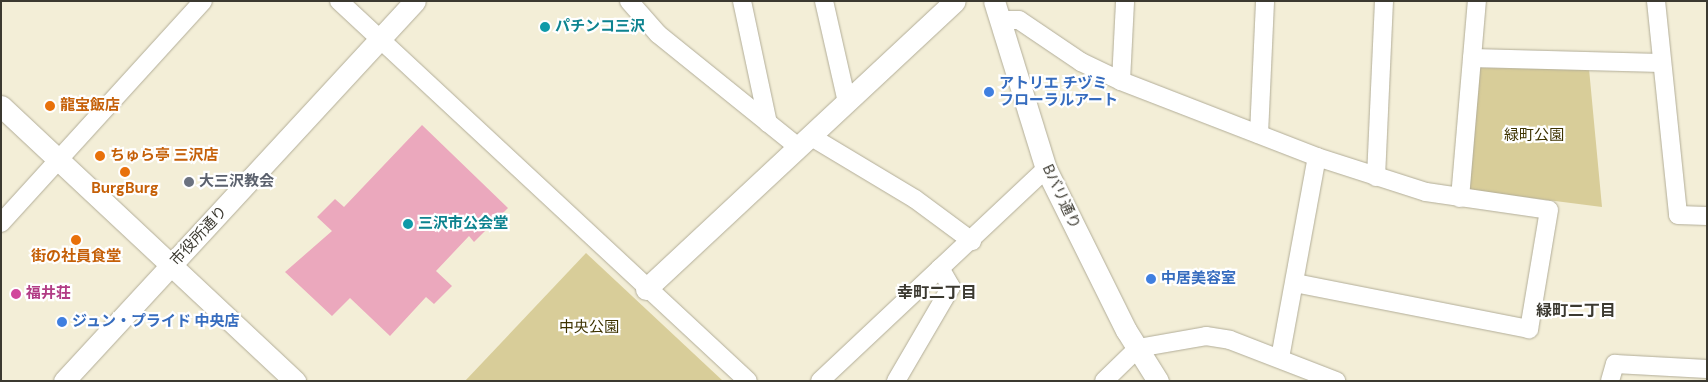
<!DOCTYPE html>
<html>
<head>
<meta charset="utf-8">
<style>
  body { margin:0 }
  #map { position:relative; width:1708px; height:382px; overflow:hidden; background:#f3eed7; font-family:"DM Sans","Noto Sans JP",sans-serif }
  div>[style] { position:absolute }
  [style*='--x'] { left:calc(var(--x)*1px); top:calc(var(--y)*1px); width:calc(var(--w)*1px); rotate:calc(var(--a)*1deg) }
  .green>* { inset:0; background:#d8cd99 }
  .building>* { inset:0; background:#eba8bd }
  .roads { filter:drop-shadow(0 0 1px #b2ad98) drop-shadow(0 0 1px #b2ad98) }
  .minor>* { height:18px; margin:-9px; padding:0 9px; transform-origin:9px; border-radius:9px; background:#fff }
  .tertiary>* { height:21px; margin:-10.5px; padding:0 10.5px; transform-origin:10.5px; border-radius:10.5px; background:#fff }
  .dots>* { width:14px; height:14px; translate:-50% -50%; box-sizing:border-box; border:2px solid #fff; border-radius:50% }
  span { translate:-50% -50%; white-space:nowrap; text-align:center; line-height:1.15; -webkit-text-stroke:4.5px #fff; paint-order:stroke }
  .culture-label { font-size:15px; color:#0d838f; font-weight:700 }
  .left { translate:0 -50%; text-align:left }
  .shop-label { font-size:15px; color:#366cbe; font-weight:700 }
  .food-label { font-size:15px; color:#c56008; font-weight:700 }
  .park-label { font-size:15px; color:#3e3300 }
  .worship-label { font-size:15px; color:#5b616d; font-weight:700 }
  .street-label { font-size:15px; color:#3b3930 }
  .hotel-label { font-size:15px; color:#b23c85; font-weight:700 }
  .neighbourhood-label { font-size:16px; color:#3b3930; font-weight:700 }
  .frame { position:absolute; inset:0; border:2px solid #3b3930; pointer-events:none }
</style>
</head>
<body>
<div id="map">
  <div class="green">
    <i style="clip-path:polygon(1477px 68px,1589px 69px,1602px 207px,1469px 190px)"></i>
    <i style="clip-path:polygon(586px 253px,723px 381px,465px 381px)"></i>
  </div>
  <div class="building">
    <i style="clip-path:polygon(422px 125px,508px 208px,474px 242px,469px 236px,436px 271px,452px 286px,434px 304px,426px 297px,390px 336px,350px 298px,332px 316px,285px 272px,332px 231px,317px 217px,335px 199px,344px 207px)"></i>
  </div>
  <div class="roads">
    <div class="minor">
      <i style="--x:339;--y:1;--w:558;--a:42.9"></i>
      <i style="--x:629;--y:1;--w:44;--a:48.7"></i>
      <i style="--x:658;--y:34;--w:180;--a:38.9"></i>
      <i style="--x:742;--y:1;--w:125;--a:78"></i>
      <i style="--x:824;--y:1;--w:104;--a:77.2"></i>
      <i style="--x:1656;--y:1;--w:215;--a:84.1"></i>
      <i style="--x:1678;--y:215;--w:29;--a:2"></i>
      <i style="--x:1001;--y:20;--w:18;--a:0"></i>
      <i style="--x:1019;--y:20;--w:75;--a:34.1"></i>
      <i style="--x:1081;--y:62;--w:44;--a:25.4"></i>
      <i style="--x:1121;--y:81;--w:210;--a:21.2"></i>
      <i style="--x:1317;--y:157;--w:114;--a:17.8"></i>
      <i style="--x:1426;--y:192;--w:124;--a:8.3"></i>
      <i style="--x:1549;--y:210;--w:121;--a:99.5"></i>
      <i style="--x:1529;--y:329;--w:238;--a:-168.9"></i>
      <i style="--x:1472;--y:58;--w:189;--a:1.5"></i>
      <i style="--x:1121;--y:81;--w:80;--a:-87.1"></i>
      <i style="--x:1259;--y:134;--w:133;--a:-87.4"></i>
      <i style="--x:810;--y:136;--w:122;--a:31"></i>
      <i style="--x:915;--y:199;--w:71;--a:36.4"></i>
      <i style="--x:1376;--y:177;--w:176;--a:-87.4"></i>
      <i style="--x:1460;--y:198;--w:198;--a:-85.1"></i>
      <i style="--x:1;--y:223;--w:300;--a:-47.7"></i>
      <i style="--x:1280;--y:358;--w:204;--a:-79.6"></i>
      <i style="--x:820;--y:381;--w:310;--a:-43.2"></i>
      <i style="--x:896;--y:381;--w:109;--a:-59.7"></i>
      <i style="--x:951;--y:287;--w:22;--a:-120"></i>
      <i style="--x:1104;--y:381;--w:47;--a:-44.1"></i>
      <i style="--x:1138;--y:348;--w:69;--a:-10"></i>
      <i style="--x:1206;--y:336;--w:24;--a:9"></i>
      <i style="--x:1230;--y:340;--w:114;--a:21.1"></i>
      <i style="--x:1610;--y:381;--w:18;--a:-74"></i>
      <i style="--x:1615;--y:364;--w:92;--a:3.1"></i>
    </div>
    <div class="tertiary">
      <i style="--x:994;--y:1;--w:176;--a:72.8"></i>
      <i style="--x:1046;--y:169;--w:180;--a:63.6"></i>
      <i style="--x:1126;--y:330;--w:60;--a:57.9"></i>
      <i style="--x:1;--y:106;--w:403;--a:43.1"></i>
      <i style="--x:646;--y:289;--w:422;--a:-43"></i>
      <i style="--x:64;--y:381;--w:517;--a:-47.27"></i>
    </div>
  </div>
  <div class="dots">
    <i style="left:545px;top:27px;background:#0f9aa8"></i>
    <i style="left:989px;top:92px;background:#3f7fe0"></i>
    <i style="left:50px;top:106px;background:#e8710a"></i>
    <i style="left:100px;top:156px;background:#e8710a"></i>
    <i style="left:125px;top:172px;background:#e8710a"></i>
    <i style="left:189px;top:182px;background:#6b7280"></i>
    <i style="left:408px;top:224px;background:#0f9aa8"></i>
    <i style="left:76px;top:240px;background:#e8710a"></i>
    <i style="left:1151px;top:279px;background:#3f7fe0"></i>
    <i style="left:16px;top:294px;background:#d1479c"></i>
    <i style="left:62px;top:322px;background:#3f7fe0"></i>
  </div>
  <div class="culture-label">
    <span class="left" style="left:555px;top:27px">パチンコ三沢</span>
    <span class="left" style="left:418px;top:224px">三沢市公会堂</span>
  </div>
  <div class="shop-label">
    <span class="left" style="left:999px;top:92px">アトリエ チヅミ<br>フローラルアート</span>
    <span class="left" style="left:1161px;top:279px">中居美容室</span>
    <span class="left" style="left:72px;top:322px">ジュン・プライド 中央店</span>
  </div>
  <div class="food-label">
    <span class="left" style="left:60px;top:106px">龍宝飯店</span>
    <span class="left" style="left:110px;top:156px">ちゅら亭 三沢店</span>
    <span style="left:125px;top:189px">BurgBurg</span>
    <span style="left:76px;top:257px">街の社員食堂</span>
  </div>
  <div class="park-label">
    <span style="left:1534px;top:136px">緑町公園</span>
    <span style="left:589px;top:328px">中央公園</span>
  </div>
  <div class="worship-label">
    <span class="left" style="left:199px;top:182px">大三沢教会</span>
  </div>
  <div class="street-label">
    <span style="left:1061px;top:197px;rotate:65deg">Bバリ通り</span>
    <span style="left:199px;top:236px;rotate:-47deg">市役所通り</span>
  </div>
  <div class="hotel-label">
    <span class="left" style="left:26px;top:294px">福井荘</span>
  </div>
  <div class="neighbourhood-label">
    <span style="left:937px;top:293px">幸町二丁目</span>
    <span style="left:1576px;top:311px">緑町二丁目</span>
  </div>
  <div class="frame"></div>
</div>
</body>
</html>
